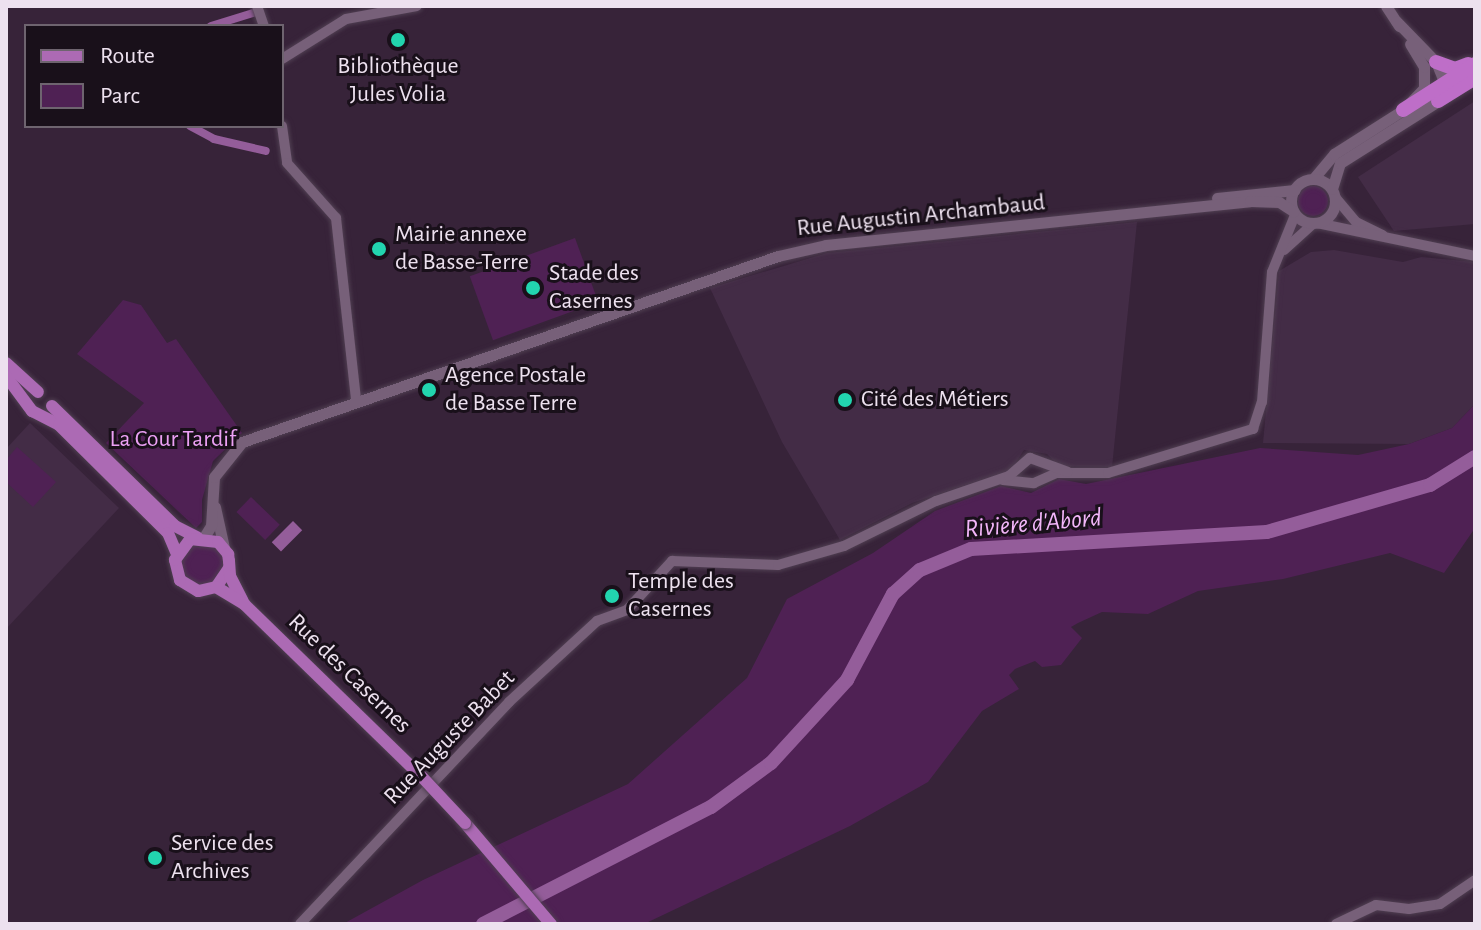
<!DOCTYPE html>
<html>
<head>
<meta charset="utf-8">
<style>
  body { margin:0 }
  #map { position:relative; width:1481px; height:930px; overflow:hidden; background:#372339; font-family:"Alegreya Sans",sans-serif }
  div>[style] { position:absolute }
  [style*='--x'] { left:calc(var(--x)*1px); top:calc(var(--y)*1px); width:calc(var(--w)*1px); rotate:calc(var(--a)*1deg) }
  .built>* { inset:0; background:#432c46 }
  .green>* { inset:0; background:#4f2154; transform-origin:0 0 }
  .round { border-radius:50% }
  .water>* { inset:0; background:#945d9a; transform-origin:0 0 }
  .canal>* { height:8px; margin:-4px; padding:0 4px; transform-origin:4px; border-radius:4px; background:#945d9a }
  .river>* { height:14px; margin:-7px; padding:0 7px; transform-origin:7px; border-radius:7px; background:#945d9a }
  .roads { filter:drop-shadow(0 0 2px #503f52) drop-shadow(0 0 2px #503f52) }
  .tertiary>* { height:10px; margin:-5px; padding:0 5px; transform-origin:5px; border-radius:5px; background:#776079 }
  .secondary>* { height:11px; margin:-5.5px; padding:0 5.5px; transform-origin:5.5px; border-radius:5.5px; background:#776079 }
  .secondary>.ring { margin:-5.5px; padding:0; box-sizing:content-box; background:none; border:11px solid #776079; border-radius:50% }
  .primary>* { height:12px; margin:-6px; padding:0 6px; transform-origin:6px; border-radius:6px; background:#ac6ab4 }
  .trunk>* { height:14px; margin:-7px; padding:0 7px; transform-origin:7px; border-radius:7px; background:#be6ec8 }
  .bridges { filter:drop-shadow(0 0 2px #503f52) drop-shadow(0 0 2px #503f52) }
  .primary-bridge>* { height:12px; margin:-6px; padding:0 6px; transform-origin:6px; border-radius:6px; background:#ac6ab4 }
  .dots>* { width:22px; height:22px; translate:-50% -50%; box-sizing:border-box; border:4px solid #19101a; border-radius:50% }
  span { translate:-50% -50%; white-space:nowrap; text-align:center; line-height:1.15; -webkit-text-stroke:6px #19101a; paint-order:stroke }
  .poi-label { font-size:24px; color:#ede1ef }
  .left { translate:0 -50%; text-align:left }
  .street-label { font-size:24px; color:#ede1ef }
  .park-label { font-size:24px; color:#eca0f5 }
  .water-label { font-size:26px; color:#f3b6fa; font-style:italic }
  .frame { position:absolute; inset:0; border:8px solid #ede1ef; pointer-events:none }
  .legend { position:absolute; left:24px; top:24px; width:260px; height:104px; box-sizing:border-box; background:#19101a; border:2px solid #6e646f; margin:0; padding:10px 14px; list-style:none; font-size:24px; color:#ede1ef }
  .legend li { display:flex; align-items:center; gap:16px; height:40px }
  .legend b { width:40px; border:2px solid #6e646f }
</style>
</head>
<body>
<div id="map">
  <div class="built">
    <i style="clip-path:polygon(1475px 101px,1475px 224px,1394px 231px,1358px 177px)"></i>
    <i style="clip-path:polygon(1137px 222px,1112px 467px,1059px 466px,1047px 454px,1024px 450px,1011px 470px,912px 503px,840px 540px,782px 442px,710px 288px,827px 253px)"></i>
    <i style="clip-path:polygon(1334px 250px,1403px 262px,1421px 257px,1475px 262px,1475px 404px,1452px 428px,1409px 444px,1263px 443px,1279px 271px,1311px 252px)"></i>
    <i style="clip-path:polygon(30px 423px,119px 508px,6px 629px,6px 449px)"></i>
  </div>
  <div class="green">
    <i class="round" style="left:1298px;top:186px;width:30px;height:30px"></i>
    <i style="left:575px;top:238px;width:68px;height:112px;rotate:70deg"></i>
    <i style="clip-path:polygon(123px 300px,141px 305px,167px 343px,176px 339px,242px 433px,213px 461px,202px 500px,202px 522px,196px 528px,106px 443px,144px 403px,77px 354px)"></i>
    <i style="clip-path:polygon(1475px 404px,1475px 528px,1444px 573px,1390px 553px,1283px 579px,1198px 591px,1148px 614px,1102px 612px,1078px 623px,1071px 627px,1082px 638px,1061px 665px,1042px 667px,1035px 661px,1015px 669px,1009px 675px,1019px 689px,982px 711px,928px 782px,850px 826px,644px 924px,343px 924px,423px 880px,628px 784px,747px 678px,787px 599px,873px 553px,935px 511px,1001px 486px,1031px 493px,1059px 479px,1086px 484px,1260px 448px,1358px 455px,1409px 444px,1452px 428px)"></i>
    <i style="clip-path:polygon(17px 447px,56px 482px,33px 507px,6px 482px,6px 460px)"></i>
    <i style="left:251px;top:497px;width:40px;height:21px;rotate:44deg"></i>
    <i style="clip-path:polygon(191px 544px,216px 545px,226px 561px,220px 579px,202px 587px,185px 578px,180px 560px)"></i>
  </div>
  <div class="water">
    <i style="left:293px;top:521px;width:13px;height:30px;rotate:45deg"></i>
  </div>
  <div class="canal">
    <i style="--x:211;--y:26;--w:44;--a:-17.2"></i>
    <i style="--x:190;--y:126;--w:27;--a:28"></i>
    <i style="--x:214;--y:139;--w:53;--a:13"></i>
  </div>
  <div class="river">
    <i style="--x:483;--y:924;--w:256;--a:-27.2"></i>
    <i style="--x:711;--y:807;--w:74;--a:-36.3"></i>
    <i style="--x:771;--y:763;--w:113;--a:-47.5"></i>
    <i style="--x:847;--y:680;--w:98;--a:-61.9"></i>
    <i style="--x:893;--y:594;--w:36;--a:-42"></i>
    <i style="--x:920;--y:570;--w:55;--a:-22.4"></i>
    <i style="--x:971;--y:549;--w:296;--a:-3.3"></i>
    <i style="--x:1267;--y:532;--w:170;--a:-16.1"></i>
    <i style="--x:1430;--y:485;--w:53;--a:-31.9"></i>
  </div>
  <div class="roads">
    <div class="tertiary">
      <i style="--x:257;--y:6;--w:21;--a:71"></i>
      <i style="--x:282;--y:59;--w:75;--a:-32"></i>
      <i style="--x:346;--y:19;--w:72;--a:-10.4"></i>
      <i style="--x:282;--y:126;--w:37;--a:82"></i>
      <i style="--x:287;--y:163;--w:74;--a:48.3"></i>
      <i style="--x:336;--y:218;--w:183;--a:83.7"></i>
      <i style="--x:1335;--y:197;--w:33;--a:50"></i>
      <i style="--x:1356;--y:222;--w:30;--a:26"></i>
      <i style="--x:1317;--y:223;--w:161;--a:11.8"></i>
      <i style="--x:1284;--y:250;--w:39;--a:-42"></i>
      <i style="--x:1003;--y:480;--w:31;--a:6"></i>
      <i style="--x:1034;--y:483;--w:24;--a:-24"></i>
      <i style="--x:1056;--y:473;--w:52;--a:0"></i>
      <i style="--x:1108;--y:473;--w:152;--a:-16.9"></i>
      <i style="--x:1253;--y:429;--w:28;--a:-72"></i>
      <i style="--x:1262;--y:402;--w:130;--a:-85.6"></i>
      <i style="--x:1272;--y:272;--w:61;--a:-68"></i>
      <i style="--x:300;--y:924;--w:305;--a:-46.7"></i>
      <i style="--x:509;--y:702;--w:120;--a:-42.6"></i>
      <i style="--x:597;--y:621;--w:32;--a:-20"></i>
      <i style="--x:627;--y:610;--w:67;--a:-47.4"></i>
      <i style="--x:672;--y:561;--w:106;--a:2.2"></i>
      <i style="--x:778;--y:565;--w:69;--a:-16.1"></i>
      <i style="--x:844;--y:546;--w:102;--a:-26.1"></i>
      <i style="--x:936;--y:501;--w:77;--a:-18.9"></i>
      <i style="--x:1009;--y:476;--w:28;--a:-41"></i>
      <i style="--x:1030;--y:458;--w:40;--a:20.2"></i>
      <i style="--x:1336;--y:924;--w:44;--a:-25.4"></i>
      <i style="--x:1376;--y:905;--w:33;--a:7"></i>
      <i style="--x:1409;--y:909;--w:31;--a:-9"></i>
      <i style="--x:1440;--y:904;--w:42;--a:-34.4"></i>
    </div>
    <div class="secondary">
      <i style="--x:1386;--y:6;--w:24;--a:57"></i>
      <i style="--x:1313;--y:179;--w:33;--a:-50"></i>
      <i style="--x:1334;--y:154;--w:82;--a:-32.5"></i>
      <i style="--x:1403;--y:110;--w:30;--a:-46"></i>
      <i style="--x:1424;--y:88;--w:21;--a:-90"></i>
      <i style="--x:1424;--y:67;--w:27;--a:-121"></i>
      <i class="ring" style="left:1291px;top:179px;width:33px;height:33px"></i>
      <i style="--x:1332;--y:189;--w:27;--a:-73"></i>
      <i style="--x:1340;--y:163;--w:116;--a:-32.3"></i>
      <i style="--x:1438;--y:101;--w:18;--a:-68"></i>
      <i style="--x:1445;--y:84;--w:24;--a:-112"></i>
      <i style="--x:1436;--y:62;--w:57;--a:-134.3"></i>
      <i style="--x:1217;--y:198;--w:78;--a:-5.9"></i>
      <i style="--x:215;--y:507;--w:42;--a:77.6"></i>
      <i style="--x:204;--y:537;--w:13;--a:-58"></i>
      <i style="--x:211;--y:526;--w:49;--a:-86.5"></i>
      <i style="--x:214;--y:477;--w:45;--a:-51.3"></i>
      <i style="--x:242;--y:442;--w:567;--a:-19.14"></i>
      <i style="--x:778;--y:256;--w:49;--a:-12.9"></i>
      <i style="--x:826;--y:245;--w:426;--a:-5.9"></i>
      <i style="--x:1250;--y:201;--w:29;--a:2"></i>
      <i style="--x:1279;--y:202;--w:17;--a:33"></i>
    </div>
    <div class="primary">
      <i style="--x:6;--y:363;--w:43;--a:42.2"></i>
      <i style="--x:6;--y:376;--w:44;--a:53.4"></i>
      <i style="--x:32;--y:411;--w:30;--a:27"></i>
      <i style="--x:59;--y:425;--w:153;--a:44.7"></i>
      <i style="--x:168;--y:533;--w:23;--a:67"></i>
      <i style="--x:52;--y:406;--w:172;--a:44.3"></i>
      <i style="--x:175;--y:526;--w:25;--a:27"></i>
      <i style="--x:229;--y:568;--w:23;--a:124"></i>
      <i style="--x:216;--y:587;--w:18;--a:167"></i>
      <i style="--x:198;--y:591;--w:21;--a:-149"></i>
      <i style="--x:180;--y:580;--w:21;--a:-104"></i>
      <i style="--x:175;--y:560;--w:26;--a:-54"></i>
      <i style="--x:190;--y:539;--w:28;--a:6"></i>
      <i style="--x:218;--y:542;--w:16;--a:50"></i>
      <i style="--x:228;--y:554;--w:7;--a:82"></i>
      <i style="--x:229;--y:561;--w:15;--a:86"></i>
      <i style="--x:230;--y:576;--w:28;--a:63"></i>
      <i style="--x:216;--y:587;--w:33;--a:31"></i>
      <i style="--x:244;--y:604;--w:248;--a:44.2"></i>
      <i style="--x:465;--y:823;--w:133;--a:49.6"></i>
    </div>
    <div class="trunk">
      <i style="--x:1436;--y:62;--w:20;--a:20"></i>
      <i style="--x:1455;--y:69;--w:14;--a:-21"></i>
      <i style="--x:1438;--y:101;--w:44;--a:-31.9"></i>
      <i style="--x:1403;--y:110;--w:85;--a:-32.6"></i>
    </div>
  </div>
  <div class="bridges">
    <div class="primary-bridge">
      <i style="--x:422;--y:777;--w:63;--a:46.9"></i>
    </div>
  </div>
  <div class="dots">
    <i style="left:398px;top:40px;background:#22d5af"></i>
    <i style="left:379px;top:249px;background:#22d5af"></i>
    <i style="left:533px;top:288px;background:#22d5af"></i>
    <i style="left:429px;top:390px;background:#22d5af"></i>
    <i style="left:845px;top:400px;background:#22d5af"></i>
    <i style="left:612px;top:596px;background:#22d5af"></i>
    <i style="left:155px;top:858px;background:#22d5af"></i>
  </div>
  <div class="poi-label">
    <span style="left:398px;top:81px">Bibliothèque<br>Jules Volia</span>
    <span class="left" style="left:395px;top:249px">Mairie annexe<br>de Basse-Terre</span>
    <span class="left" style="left:549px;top:288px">Stade des<br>Casernes</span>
    <span class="left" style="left:445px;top:390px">Agence Postale<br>de Basse Terre</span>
    <span class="left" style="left:861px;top:400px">Cité des Métiers</span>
    <span class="left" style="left:628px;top:596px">Temple des<br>Casernes</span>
    <span class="left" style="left:171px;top:858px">Service des<br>Archives</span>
  </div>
  <div class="street-label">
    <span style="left:921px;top:216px;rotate:-6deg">Rue Augustin Archambaud</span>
    <span style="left:349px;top:674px;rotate:44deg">Rue des Casernes</span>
    <span style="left:450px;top:738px;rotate:-46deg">Rue Auguste Babet</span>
  </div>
  <div class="park-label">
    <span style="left:173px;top:440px">La Cour Tardif</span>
  </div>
  <div class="water-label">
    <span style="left:1033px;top:524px;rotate:-5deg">Rivière d'Abord</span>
  </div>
  <div class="frame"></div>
  <ul class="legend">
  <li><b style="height:10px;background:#ac6ab4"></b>Route</li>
  <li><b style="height:22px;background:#4f2154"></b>Parc</li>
  </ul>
</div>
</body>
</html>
